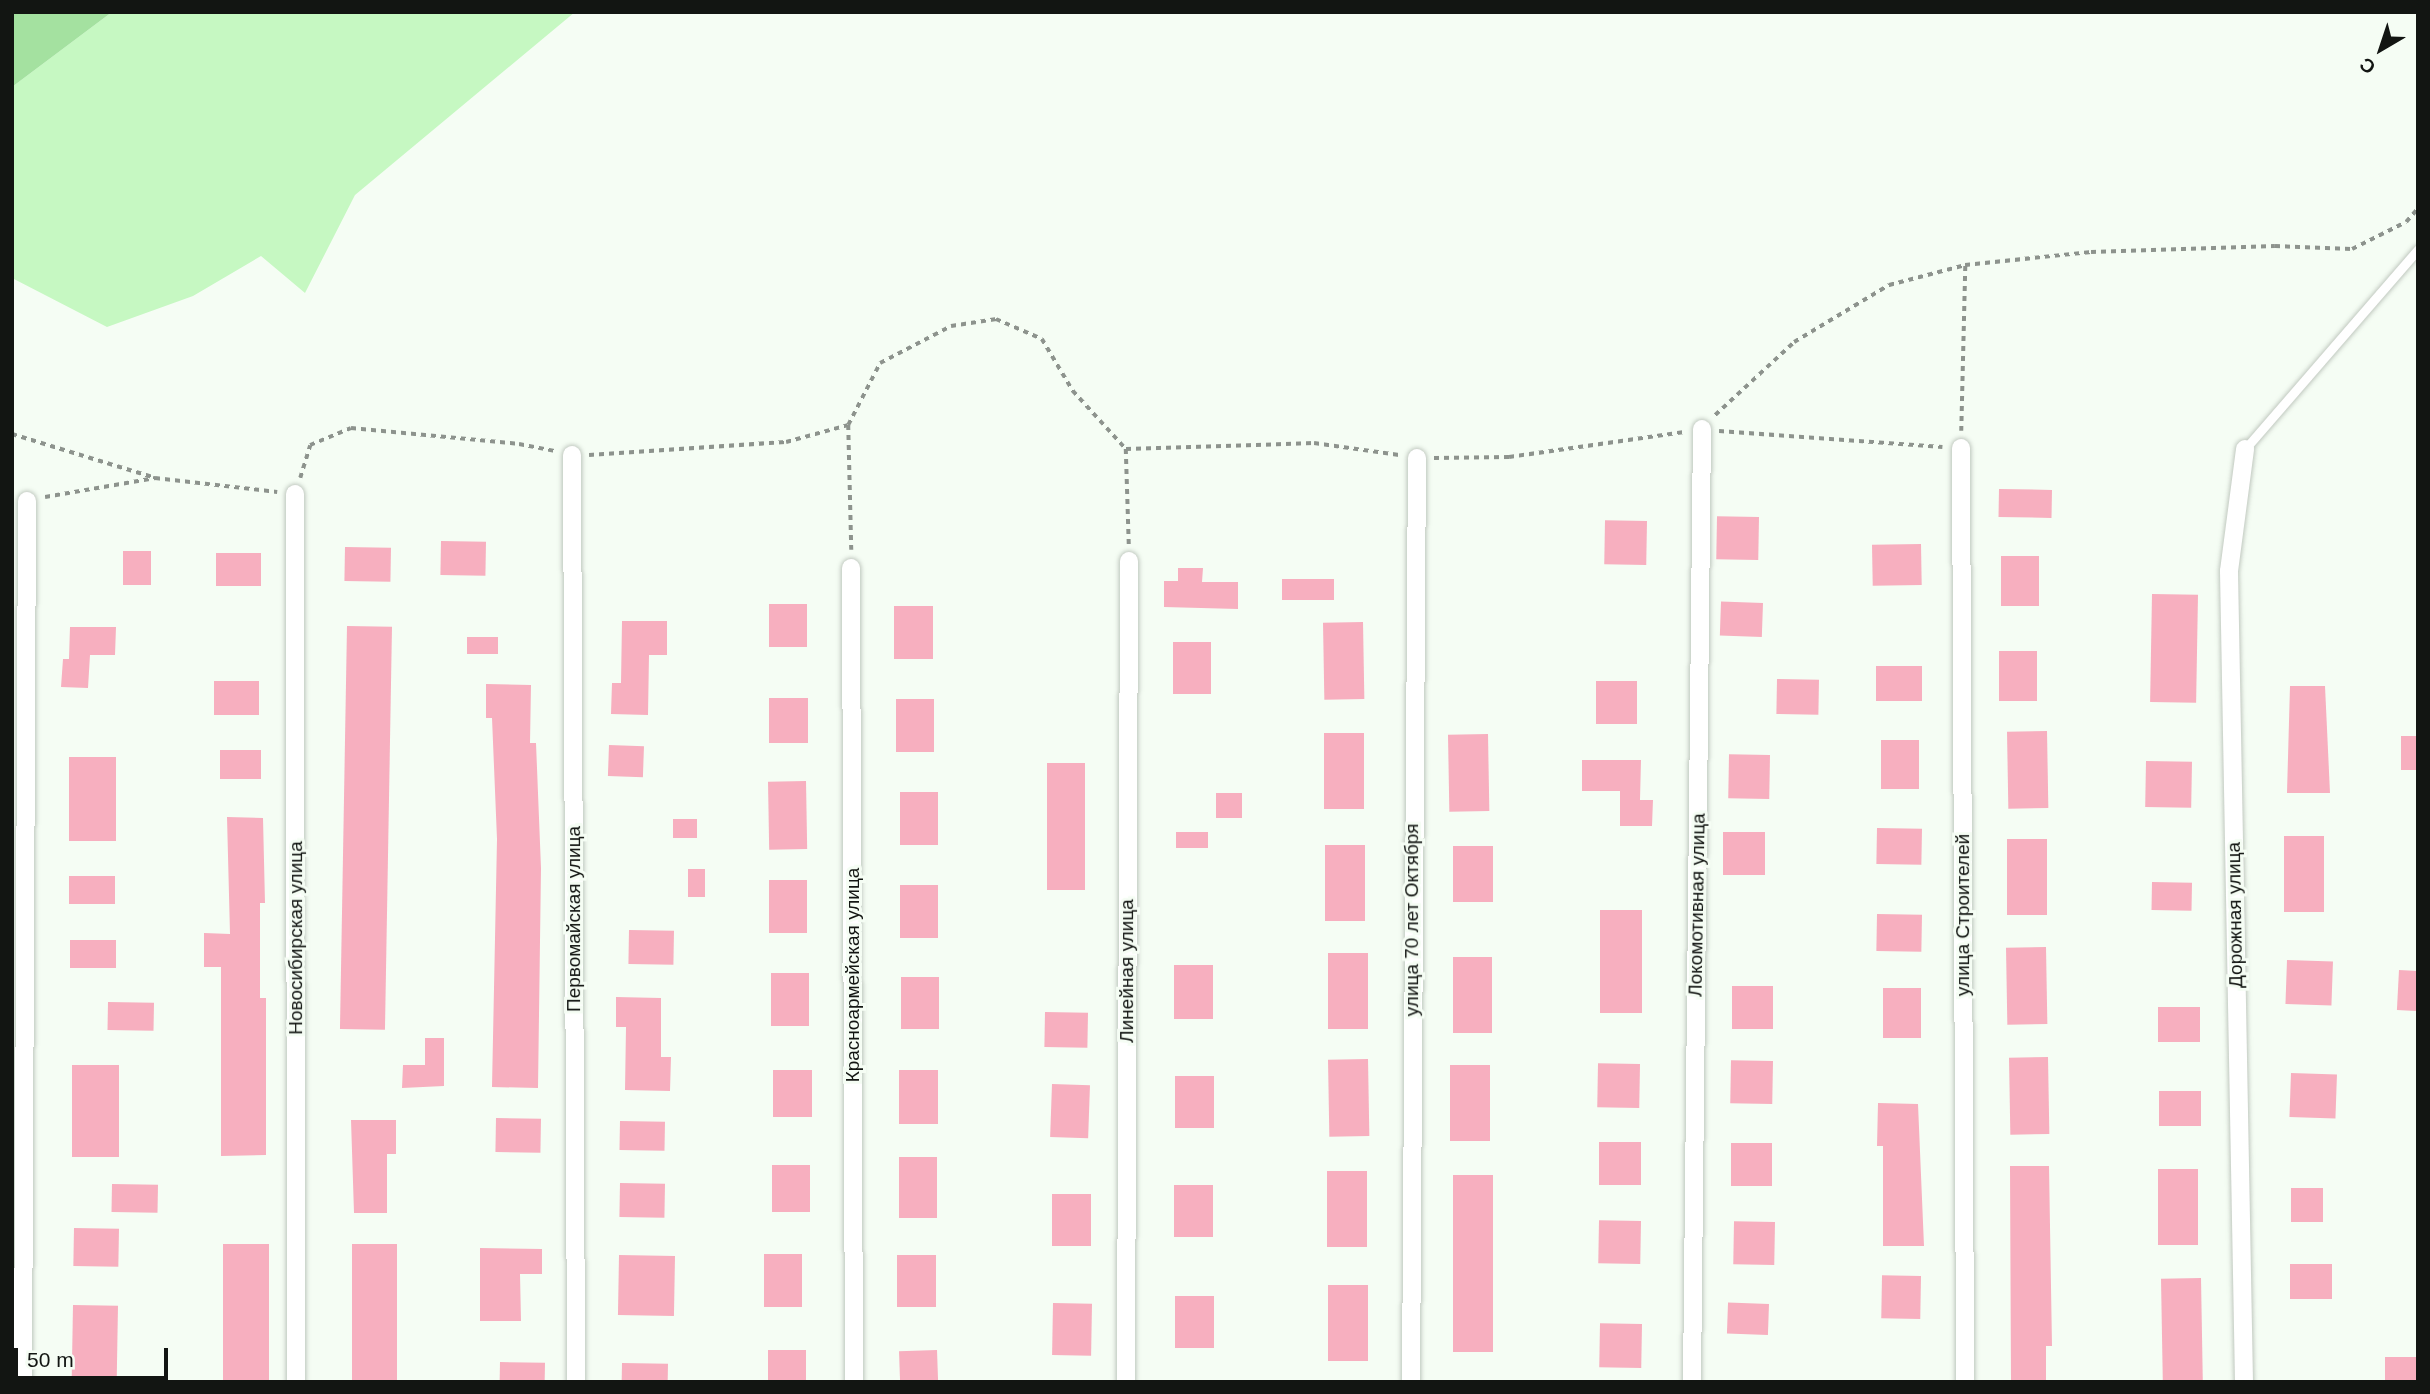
<!DOCTYPE html>
<html>
<head>
<meta charset="utf-8">
<style>
  body { margin:0 }
  #map { position:relative; width:2430px; height:1394px; overflow:hidden; background:#f5fdf4; font-family:Helvetica,sans-serif }
  div>[style] { position:absolute }
  [style*='--x'] { left:calc(var(--x)*1px); top:calc(var(--y)*1px); width:calc(var(--w)*1px); rotate:calc(var(--a)*1deg) }
  .green>* { inset:0; background:#c6f8c2 }
  .water>* { inset:0; background:#a4e1a0 }
  .building>* { inset:0; background:#f7afbf; transform-origin:0 0 }
  .path>* { height:3.5px; margin-top:-1.75px; transform-origin:0; background:repeating-linear-gradient(90deg,#8d938d 0 5px,transparent 0 10px) }
  .roads { filter:drop-shadow(0 0 2px #c1c9c0) drop-shadow(0 0 2px #c1c9c0) }
  .lane>* { height:9px; margin:-4.5px; padding:0 4.5px; transform-origin:4.5px; border-radius:4.5px; background:#fff }
  .street>* { height:18px; margin:-9px; padding:0 9px; transform-origin:9px; border-radius:9px; background:#fff }
  span { translate:-50% -50%; white-space:nowrap; text-align:center; line-height:1.15; -webkit-text-stroke:6px #f5fdf4; paint-order:stroke }
  .street-label { font-size:19px; color:#121512 }
  .frame { position:absolute; inset:0; border:14px solid #121512; pointer-events:none }
  .north { position:absolute; left:2346px; top:14px; width:70px; height:70px; -webkit-text-stroke:5px #f5fdf4; paint-order:stroke; rotate:219deg; font-size:19px; font-weight:700; line-height:28px; text-align:center; color:#121512 }
  .north::after { content:''; display:block; margin:auto; width:24px; height:32px; background:#121512; clip-path:polygon(50% 0,100% 100%,50% 72%,0 100%) }
  .scale { position:absolute; left:14px; top:1348px; width:154px; height:32px; box-sizing:border-box; border:4px solid #121512; border-top:0; padding-left:9px; font-size:21px; line-height:24px; white-space:nowrap; color:#121512; -webkit-text-stroke:5px #f5fdf4; paint-order:stroke }
</style>
</head>
<body>
<div id="map">
  <div class="green">
    <i style="clip-path:polygon(112px 12px,575px 12px,355px 195px,305px 293px,261px 256px,193px 296px,107px 327px,12px 278px,12px 87px)"></i>
  </div>
  <div class="water">
    <i style="clip-path:polygon(12px 12px,112px 12px,12px 87px)"></i>
  </div>
  <div class="building">
    <i style="left:1999px;top:489px;width:53px;height:28px;rotate:1deg"></i>
    <i style="left:1759px;top:517px;width:43px;height:42px;rotate:91deg"></i>
    <i style="left:1647px;top:521px;width:44px;height:42px;rotate:91deg"></i>
    <i style="left:441px;top:541px;width:45px;height:34px;rotate:1deg"></i>
    <i style="left:1921px;top:544px;width:41px;height:49px;rotate:89deg"></i>
    <i style="left:345px;top:547px;width:46px;height:34px;rotate:1deg"></i>
    <i style="left:123px;top:551px;width:28px;height:34px"></i>
    <i style="left:216px;top:553px;width:45px;height:33px"></i>
    <i style="left:2001px;top:556px;width:38px;height:50px"></i>
    <i style="clip-path:polygon(1178px 568px,1203px 568px,1202px 582px,1238px 582px,1238px 609px,1164px 607px,1164px 581px,1178px 581px)"></i>
    <i style="left:1282px;top:579px;width:52px;height:21px"></i>
    <i style="left:2152px;top:594px;width:46px;height:108px;rotate:1deg"></i>
    <i style="left:1763px;top:603px;width:34px;height:42px;rotate:92deg"></i>
    <i style="left:769px;top:604px;width:38px;height:43px"></i>
    <i style="left:894px;top:606px;width:39px;height:53px"></i>
    <i style="clip-path:polygon(622px 621px,667px 621px,667px 655px,649px 655px,648px 715px,611px 714px,612px 683px,621px 683px)"></i>
    <i style="left:1363px;top:622px;width:77px;height:40px;rotate:89deg"></i>
    <i style="left:347px;top:626px;width:45px;height:403px;rotate:1deg"></i>
    <i style="clip-path:polygon(70px 627px,116px 627px,115px 655px,90px 655px,88px 688px,61px 687px,63px 659px,69px 659px)"></i>
    <i style="left:498px;top:637px;width:17px;height:31px;rotate:90deg"></i>
    <i style="left:1173px;top:642px;width:38px;height:52px"></i>
    <i style="left:1999px;top:651px;width:38px;height:50px"></i>
    <i style="left:1876px;top:666px;width:46px;height:35px"></i>
    <i style="left:1777px;top:679px;width:42px;height:35px;rotate:1deg"></i>
    <i style="left:214px;top:681px;width:45px;height:34px"></i>
    <i style="left:1596px;top:681px;width:41px;height:43px"></i>
    <i style="clip-path:polygon(486px 684px,531px 685px,530px 743px,536px 743px,541px 868px,538px 1088px,492px 1087px,497px 839px,492px 718px,486px 718px)"></i>
    <i style="clip-path:polygon(2290px 686px,2325px 686px,2330px 793px,2287px 793px)"></i>
    <i style="left:769px;top:698px;width:39px;height:45px"></i>
    <i style="left:896px;top:699px;width:38px;height:53px"></i>
    <i style="left:2047px;top:731px;width:77px;height:40px;rotate:89deg"></i>
    <i style="left:1324px;top:733px;width:40px;height:76px"></i>
    <i style="left:1488px;top:734px;width:77px;height:40px;rotate:89deg"></i>
    <i style="left:2418px;top:736px;width:34px;height:17px;rotate:90deg"></i>
    <i style="left:1881px;top:740px;width:38px;height:49px"></i>
    <i style="left:609px;top:745px;width:35px;height:31px;rotate:2deg"></i>
    <i style="left:220px;top:750px;width:41px;height:29px"></i>
    <i style="left:1770px;top:755px;width:44px;height:41px;rotate:91deg"></i>
    <i style="left:69px;top:757px;width:47px;height:84px"></i>
    <i style="clip-path:polygon(1582px 760px,1641px 760px,1640px 800px,1653px 800px,1652px 826px,1620px 826px,1620px 791px,1582px 791px)"></i>
    <i style="left:2146px;top:761px;width:46px;height:46px;rotate:1deg"></i>
    <i style="left:1047px;top:763px;width:38px;height:127px"></i>
    <i style="left:806px;top:781px;width:68px;height:38px;rotate:89deg"></i>
    <i style="left:900px;top:792px;width:38px;height:53px"></i>
    <i style="left:1216px;top:793px;width:26px;height:25px"></i>
    <i style="clip-path:polygon(227px 817px,263px 818px,265px 903px,260px 903px,260px 998px,266px 998px,266px 1155px,221px 1156px,221px 967px,204px 967px,204px 933px,230px 934px)"></i>
    <i style="left:673px;top:819px;width:24px;height:19px"></i>
    <i style="left:1877px;top:828px;width:45px;height:36px;rotate:1deg"></i>
    <i style="left:1176px;top:832px;width:32px;height:16px"></i>
    <i style="left:1723px;top:832px;width:42px;height:43px"></i>
    <i style="left:2284px;top:836px;width:40px;height:76px"></i>
    <i style="left:2007px;top:839px;width:40px;height:76px"></i>
    <i style="left:1325px;top:845px;width:40px;height:76px"></i>
    <i style="left:1453px;top:846px;width:40px;height:56px"></i>
    <i style="left:688px;top:869px;width:17px;height:28px"></i>
    <i style="left:69px;top:876px;width:46px;height:28px"></i>
    <i style="left:769px;top:880px;width:38px;height:53px"></i>
    <i style="left:2152px;top:882px;width:40px;height:28px;rotate:1deg"></i>
    <i style="left:938px;top:885px;width:53px;height:38px;rotate:90deg"></i>
    <i style="left:1600px;top:910px;width:42px;height:103px"></i>
    <i style="left:1877px;top:914px;width:45px;height:37px;rotate:1deg"></i>
    <i style="left:629px;top:930px;width:45px;height:34px;rotate:1deg"></i>
    <i style="left:70px;top:940px;width:46px;height:28px"></i>
    <i style="left:2046px;top:947px;width:77px;height:40px;rotate:89deg"></i>
    <i style="left:1328px;top:953px;width:40px;height:76px"></i>
    <i style="left:1453px;top:957px;width:39px;height:76px"></i>
    <i style="left:2287px;top:960px;width:46px;height:44px;rotate:2deg"></i>
    <i style="left:1213px;top:965px;width:54px;height:39px;rotate:90deg"></i>
    <i style="left:2399px;top:970px;width:19px;height:40px;rotate:3deg"></i>
    <i style="left:771px;top:973px;width:38px;height:53px"></i>
    <i style="left:901px;top:977px;width:38px;height:52px"></i>
    <i style="left:1732px;top:986px;width:41px;height:43px"></i>
    <i style="left:1883px;top:988px;width:38px;height:50px"></i>
    <i style="clip-path:polygon(616px 997px,661px 998px,661px 1057px,671px 1057px,670px 1091px,625px 1090px,626px 1027px,616px 1027px)"></i>
    <i style="left:108px;top:1002px;width:46px;height:28px;rotate:1deg"></i>
    <i style="left:2158px;top:1007px;width:42px;height:35px"></i>
    <i style="left:1045px;top:1012px;width:43px;height:35px;rotate:1deg"></i>
    <i style="clip-path:polygon(425px 1038px,444px 1038px,444px 1086px,402px 1088px,403px 1065px,425px 1065px)"></i>
    <i style="left:2048px;top:1057px;width:77px;height:39px;rotate:89deg"></i>
    <i style="left:1368px;top:1059px;width:77px;height:40px;rotate:89deg"></i>
    <i style="left:1773px;top:1061px;width:43px;height:42px;rotate:91deg"></i>
    <i style="left:1640px;top:1064px;width:44px;height:42px;rotate:91deg"></i>
    <i style="left:72px;top:1065px;width:47px;height:92px"></i>
    <i style="left:1450px;top:1065px;width:40px;height:76px"></i>
    <i style="left:812px;top:1070px;width:47px;height:39px;rotate:90deg"></i>
    <i style="left:938px;top:1070px;width:54px;height:39px;rotate:90deg"></i>
    <i style="left:2291px;top:1073px;width:46px;height:44px;rotate:2deg"></i>
    <i style="left:1175px;top:1076px;width:39px;height:52px"></i>
    <i style="left:1052px;top:1084px;width:38px;height:53px;rotate:2deg"></i>
    <i style="left:2159px;top:1091px;width:42px;height:35px"></i>
    <i style="clip-path:polygon(1878px 1103px,1918px 1104px,1924px 1246px,1883px 1246px,1883px 1146px,1877px 1146px)"></i>
    <i style="left:496px;top:1118px;width:45px;height:34px;rotate:1deg"></i>
    <i style="clip-path:polygon(351px 1120px,396px 1120px,396px 1154px,387px 1154px,387px 1213px,354px 1213px)"></i>
    <i style="left:620px;top:1121px;width:45px;height:29px;rotate:1deg"></i>
    <i style="left:1599px;top:1142px;width:42px;height:43px"></i>
    <i style="left:1731px;top:1143px;width:41px;height:43px"></i>
    <i style="left:899px;top:1157px;width:38px;height:61px"></i>
    <i style="left:772px;top:1165px;width:38px;height:47px"></i>
    <i style="clip-path:polygon(2010px 1166px,2049px 1166px,2052px 1346px,2046px 1346px,2046px 1382px,2011px 1382px)"></i>
    <i style="left:2158px;top:1169px;width:40px;height:76px"></i>
    <i style="left:1327px;top:1171px;width:40px;height:76px"></i>
    <i style="left:1493px;top:1175px;width:177px;height:40px;rotate:90deg"></i>
    <i style="left:620px;top:1183px;width:45px;height:34px;rotate:1deg"></i>
    <i style="left:112px;top:1184px;width:46px;height:28px;rotate:1deg"></i>
    <i style="left:1174px;top:1185px;width:39px;height:52px"></i>
    <i style="left:2291px;top:1188px;width:32px;height:34px"></i>
    <i style="left:1052px;top:1194px;width:39px;height:52px"></i>
    <i style="left:1641px;top:1221px;width:43px;height:42px;rotate:91deg"></i>
    <i style="left:1775px;top:1222px;width:43px;height:41px;rotate:91deg"></i>
    <i style="left:74px;top:1228px;width:45px;height:38px;rotate:1deg"></i>
    <i style="left:223px;top:1244px;width:46px;height:138px"></i>
    <i style="left:352px;top:1244px;width:45px;height:138px"></i>
    <i style="clip-path:polygon(480px 1248px,542px 1249px,542px 1274px,520px 1274px,521px 1321px,480px 1321px)"></i>
    <i style="left:764px;top:1254px;width:38px;height:53px"></i>
    <i style="left:897px;top:1255px;width:39px;height:52px"></i>
    <i style="left:675px;top:1256px;width:60px;height:56px;rotate:91deg"></i>
    <i style="left:2290px;top:1264px;width:42px;height:35px"></i>
    <i style="left:1921px;top:1276px;width:43px;height:39px;rotate:91deg"></i>
    <i style="left:2201px;top:1278px;width:104px;height:40px;rotate:89deg"></i>
    <i style="left:1328px;top:1285px;width:40px;height:76px"></i>
    <i style="left:1175px;top:1296px;width:39px;height:52px"></i>
    <i style="left:1053px;top:1303px;width:39px;height:52px;rotate:1deg"></i>
    <i style="left:1769px;top:1304px;width:31px;height:41px;rotate:92deg"></i>
    <i style="left:73px;top:1305px;width:45px;height:77px;rotate:1deg"></i>
    <i style="left:1642px;top:1324px;width:44px;height:42px;rotate:91deg"></i>
    <i style="left:806px;top:1350px;width:32px;height:38px;rotate:90deg"></i>
    <i style="left:937px;top:1350px;width:32px;height:38px;rotate:88deg"></i>
    <i style="left:2385px;top:1357px;width:33px;height:24px"></i>
    <i style="left:500px;top:1362px;width:45px;height:20px;rotate:1deg"></i>
    <i style="left:622px;top:1363px;width:46px;height:19px;rotate:1deg"></i>
  </div>
  <div class="path">
    <i style="--x:1715;--y:415;--w:108;--a:-42.7"></i>
    <i style="--x:1794;--y:342;--w:111;--a:-31"></i>
    <i style="--x:1889;--y:285;--w:79;--a:-14.7"></i>
    <i style="--x:1965;--y:265;--w:127;--a:-5.9"></i>
    <i style="--x:2091;--y:252;--w:184;--a:-1.9"></i>
    <i style="--x:2275;--y:246;--w:77;--a:2.2"></i>
    <i style="--x:2352;--y:249;--w:60;--a:-26.6"></i>
    <i style="--x:2406;--y:222;--w:18;--a:-49"></i>
    <i style="--x:1719;--y:431;--w:224;--a:4.1"></i>
    <i style="--x:1961;--y:431;--w:166;--a:-88.6"></i>
    <i style="--x:12;--y:434;--w:147;--a:17"></i>
    <i style="--x:1126;--y:449;--w:96;--a:88.2"></i>
    <i style="--x:589;--y:455;--w:197;--a:-3.8"></i>
    <i style="--x:786;--y:442;--w:64;--a:-15.3"></i>
    <i style="--x:1434;--y:458;--w:75;--a:-0.8"></i>
    <i style="--x:1509;--y:457;--w:177;--a:-8.1"></i>
    <i style="--x:300;--y:478;--w:34;--a:-73"></i>
    <i style="--x:310;--y:445;--w:44;--a:-22.5"></i>
    <i style="--x:351;--y:428;--w:169;--a:5.4"></i>
    <i style="--x:519;--y:444;--w:36;--a:11"></i>
    <i style="--x:45;--y:497;--w:112;--a:-9.8"></i>
    <i style="--x:155;--y:478;--w:123;--a:6.5"></i>
    <i style="--x:851;--y:550;--w:125;--a:-91.4"></i>
    <i style="--x:848;--y:425;--w:70;--a:-62.7"></i>
    <i style="--x:880;--y:363;--w:80;--a:-27.5"></i>
    <i style="--x:951;--y:326;--w:46;--a:-8.8"></i>
    <i style="--x:996;--y:319;--w:50;--a:23.5"></i>
    <i style="--x:1042;--y:339;--w:61;--a:59.2"></i>
    <i style="--x:1073;--y:391;--w:79;--a:47.6"></i>
    <i style="--x:1126;--y:449;--w:188;--a:-1.8"></i>
    <i style="--x:1314;--y:443;--w:86;--a:8"></i>
  </div>
  <div class="roads">
    <div class="lane">
      <i style="--x:2245;--y:449;--w:264;--a:-49.1"></i>
    </div>
    <div class="street">
      <i style="--x:1961;--y:448;--w:934;--a:89.75"></i>
      <i style="--x:572;--y:455;--w:927;--a:89.75"></i>
      <i style="--x:295;--y:494;--w:888;--a:89.94"></i>
      <i style="--x:851;--y:568;--w:814;--a:89.79"></i>
      <i style="--x:23;--y:1382;--w:881;--a:-89.74"></i>
      <i style="--x:1126;--y:1382;--w:821;--a:-89.79"></i>
      <i style="--x:1411;--y:1382;--w:924;--a:-89.63"></i>
      <i style="--x:1692;--y:1382;--w:953;--a:-89.4"></i>
      <i style="--x:2244;--y:1382;--w:811;--a:-91.06"></i>
      <i style="--x:2229;--y:571;--w:123;--a:-82.5"></i>
    </div>
  </div>
  <div class="street-label">
    <span style="left:1697px;top:905px;rotate:-89deg">Локомотивная улица</span>
    <span style="left:1963px;top:915px;rotate:-90deg">улица Строителей</span>
    <span style="left:2235px;top:915px;rotate:-91deg">Дорожная улица</span>
    <span style="left:574px;top:919px;rotate:-90deg">Первомайская улица</span>
    <span style="left:1412px;top:920px;rotate:-90deg">улица 70 лет Октября</span>
    <span style="left:296px;top:938px;rotate:-90deg">Новосибирская улица</span>
    <span style="left:1127px;top:971px;rotate:-90deg">Линейная улица</span>
    <span style="left:853px;top:975px;rotate:-90deg">Красноармейская улица</span>
  </div>
  <div class="frame"></div>
  <div class="north">С</div>
  <div class="scale">50 m</div>
</div>
</body>
</html>
